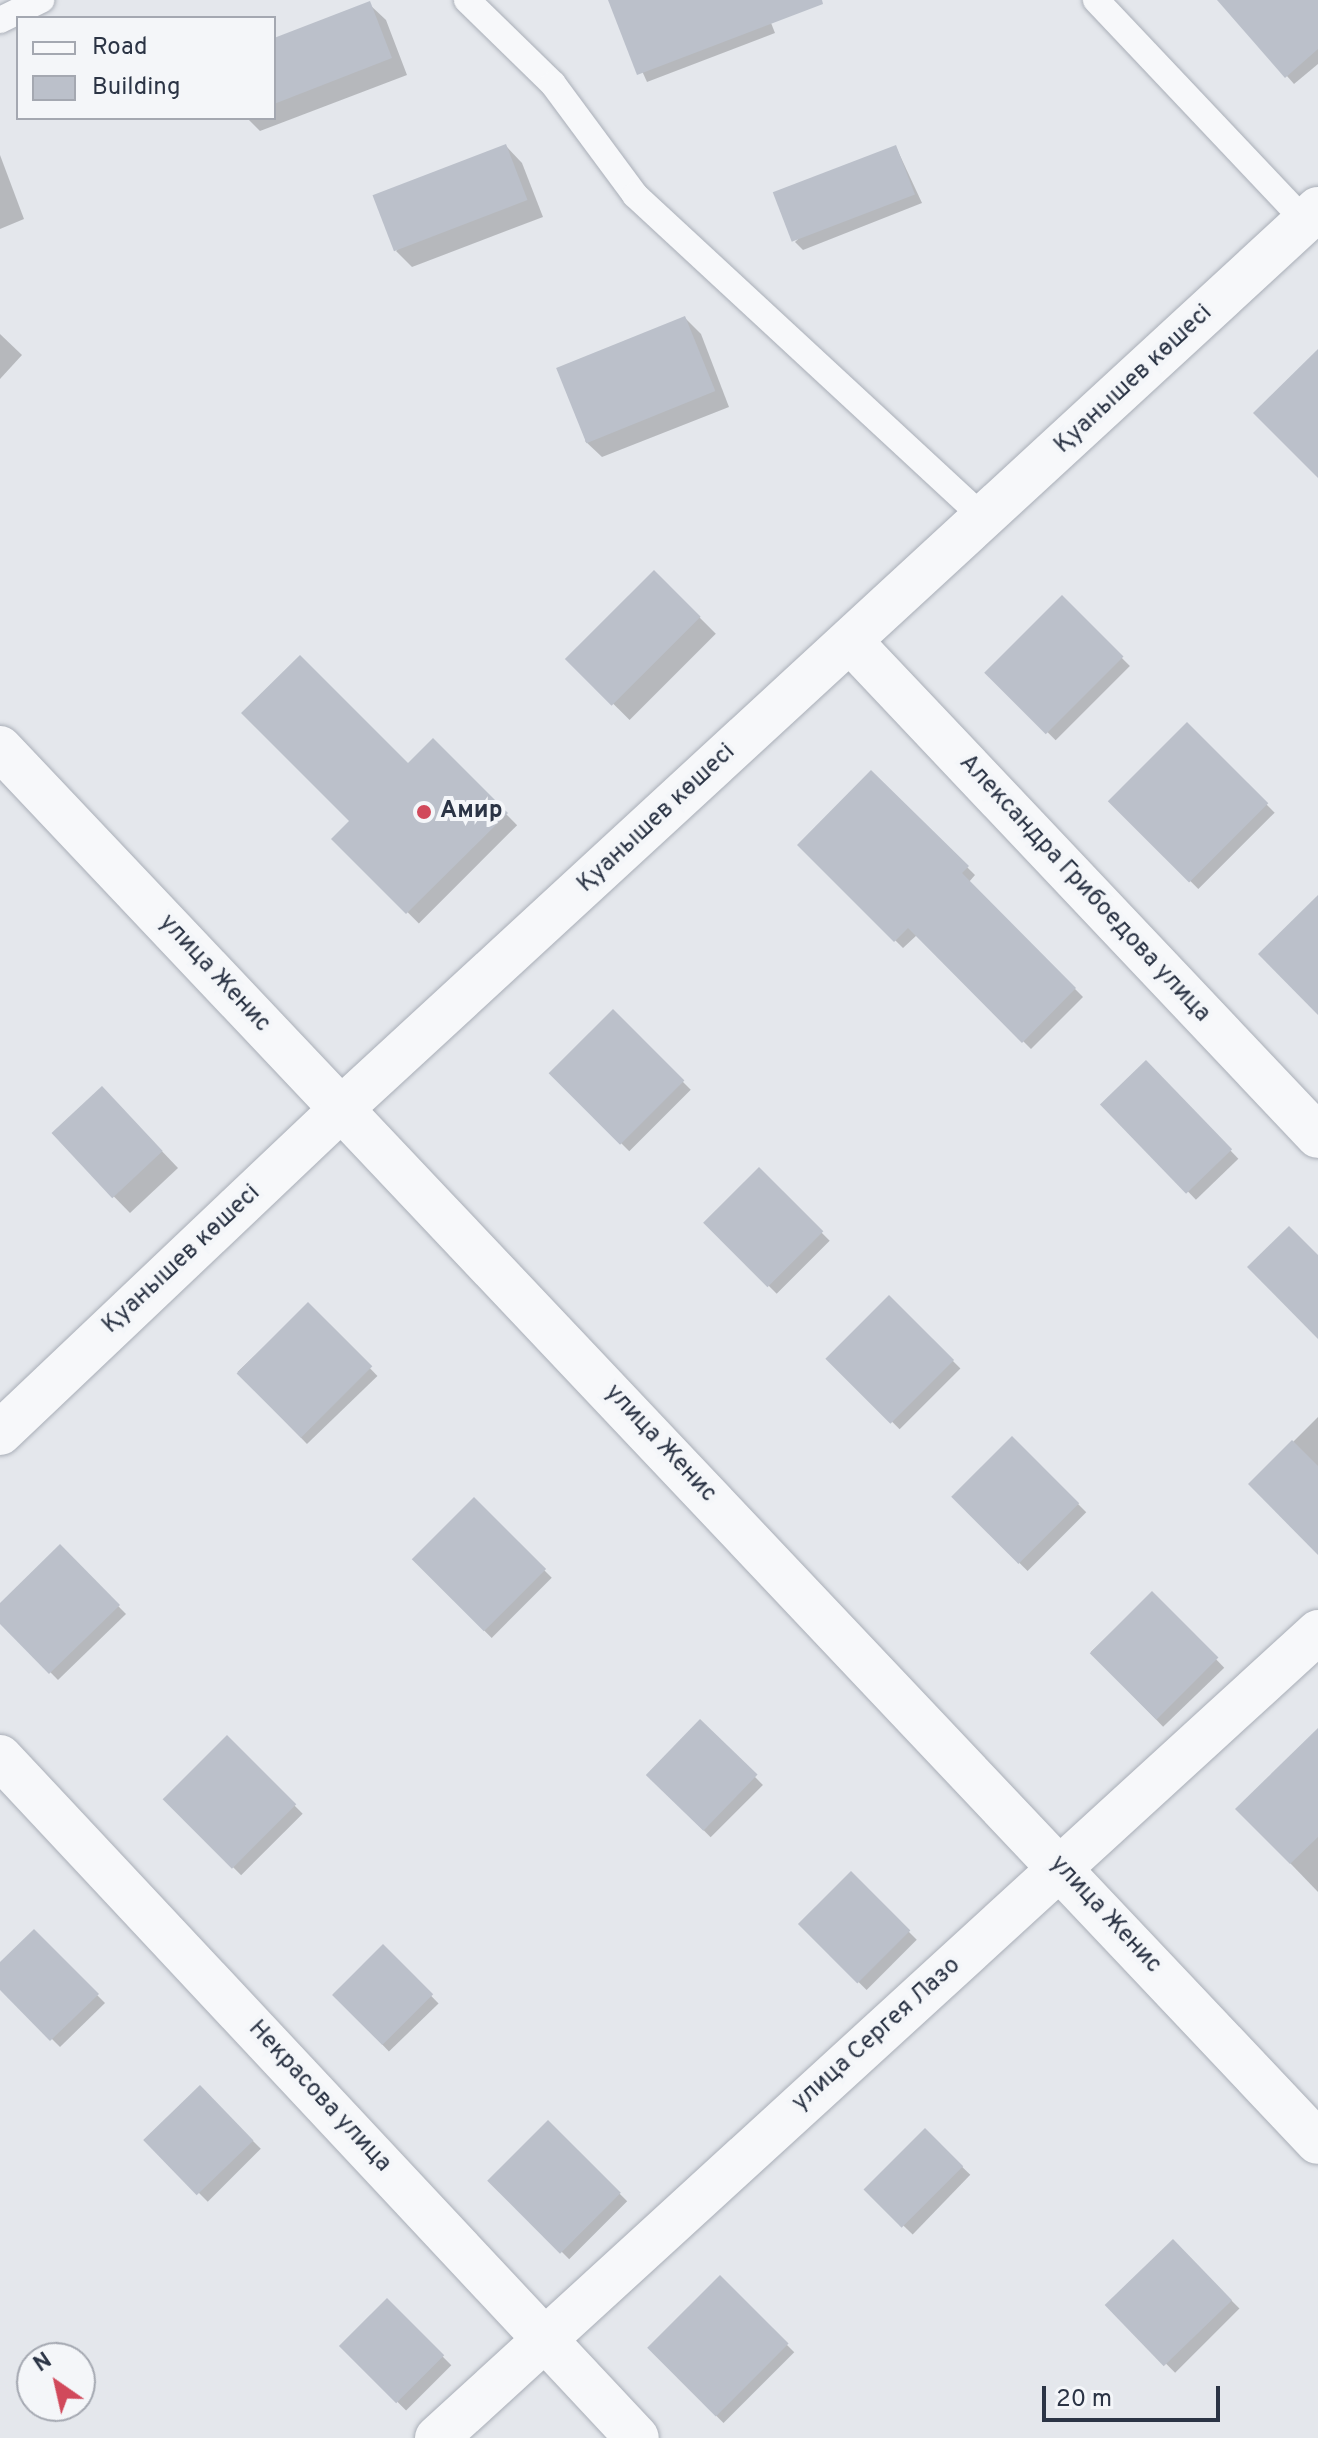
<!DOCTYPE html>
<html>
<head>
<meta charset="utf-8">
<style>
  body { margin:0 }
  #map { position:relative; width:1318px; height:2438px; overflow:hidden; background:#e4e7ec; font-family:Overpass,sans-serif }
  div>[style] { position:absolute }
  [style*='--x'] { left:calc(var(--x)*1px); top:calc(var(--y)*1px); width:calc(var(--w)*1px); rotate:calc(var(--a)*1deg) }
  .shadow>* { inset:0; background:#0003; transform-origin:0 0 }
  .building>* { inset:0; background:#bbc0ca; transform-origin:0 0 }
  .roads { filter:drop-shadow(0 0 2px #a9aeb7) drop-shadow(0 0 2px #a9aeb7) }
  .service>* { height:26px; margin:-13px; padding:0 13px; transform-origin:13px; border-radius:13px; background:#f7f8fa }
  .minor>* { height:44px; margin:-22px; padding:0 22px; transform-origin:22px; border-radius:22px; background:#f7f8fa }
  .tertiary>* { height:44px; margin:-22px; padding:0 22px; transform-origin:22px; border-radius:22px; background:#f7f8fa }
  .dots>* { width:22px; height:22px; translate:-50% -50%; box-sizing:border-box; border:4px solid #f4f6f9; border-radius:50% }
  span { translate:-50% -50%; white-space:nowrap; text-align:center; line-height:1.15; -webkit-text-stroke:8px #f4f6f9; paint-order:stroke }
  .street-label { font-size:24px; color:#2b3445 }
  .poi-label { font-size:24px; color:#2b3445; font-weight:700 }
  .left { translate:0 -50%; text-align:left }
  .legend { position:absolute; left:16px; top:16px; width:260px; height:104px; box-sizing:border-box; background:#f4f6f9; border:2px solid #a4a8b1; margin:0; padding:10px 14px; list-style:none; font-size:24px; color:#2b3445 }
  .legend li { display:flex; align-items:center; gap:16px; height:40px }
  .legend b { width:40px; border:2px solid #a4a8b1 }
  .north { position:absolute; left:16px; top:2342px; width:80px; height:80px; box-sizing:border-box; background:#f4f6f9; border:2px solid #a4a8b1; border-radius:50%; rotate:326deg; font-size:22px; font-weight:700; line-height:32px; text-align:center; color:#2b3445 }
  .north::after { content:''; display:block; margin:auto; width:28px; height:36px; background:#d1495b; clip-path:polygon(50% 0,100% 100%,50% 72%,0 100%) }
  .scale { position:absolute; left:1042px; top:2386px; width:178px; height:36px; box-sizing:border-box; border:4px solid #2b3445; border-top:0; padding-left:10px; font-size:24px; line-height:28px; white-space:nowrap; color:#2b3445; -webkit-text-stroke:6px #f4f6f9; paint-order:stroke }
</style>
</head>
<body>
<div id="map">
  <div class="shadow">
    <i style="clip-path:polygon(610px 0,762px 0,775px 33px,647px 82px)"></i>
    <i style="clip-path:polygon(1220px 0,1318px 0,1318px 64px,1294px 84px)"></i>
    <i style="clip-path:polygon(369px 4px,386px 20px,407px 75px,260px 131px,247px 118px,274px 118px,274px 40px)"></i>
    <i style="clip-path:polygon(506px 146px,522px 163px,543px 217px,412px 267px,396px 251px)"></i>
    <i style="clip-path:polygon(896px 147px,922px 203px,803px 250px,795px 242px)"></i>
    <i style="clip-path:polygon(0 155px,24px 219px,0 229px)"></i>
    <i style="clip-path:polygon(685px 318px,701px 334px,729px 407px,602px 457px,585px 441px)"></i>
    <i style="clip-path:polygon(0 334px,22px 355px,0 379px)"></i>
    <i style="left:655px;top:573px;width:86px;height:122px;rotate:45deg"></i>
    <i style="left:1062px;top:598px;width:96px;height:105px;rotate:45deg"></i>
    <i style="left:1187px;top:725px;width:124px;height:108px;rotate:45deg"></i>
    <i style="left:433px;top:741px;width:119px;height:139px;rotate:45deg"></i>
    <i style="clip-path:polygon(871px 772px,975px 875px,969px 882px,1083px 997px,1031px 1049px,917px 935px,903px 948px,799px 845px)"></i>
    <i style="left:613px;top:1012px;width:110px;height:87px;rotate:45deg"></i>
    <i style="left:1146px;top:1063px;width:133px;height:59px;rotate:46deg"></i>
    <i style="clip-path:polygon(118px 1105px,178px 1168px,130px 1213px,53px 1134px)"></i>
    <i style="left:759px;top:1170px;width:100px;height:75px;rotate:45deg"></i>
    <i style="left:889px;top:1297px;width:101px;height:86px;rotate:45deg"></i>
    <i style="left:308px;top:1304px;width:100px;height:98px;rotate:46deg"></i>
    <i style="clip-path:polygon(1318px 1417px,1318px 1552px,1251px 1484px)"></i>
    <i style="left:1012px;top:1438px;width:105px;height:83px;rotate:45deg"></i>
    <i style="left:474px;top:1500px;width:110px;height:85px;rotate:45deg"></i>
    <i style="clip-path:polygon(60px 1547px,126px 1614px,58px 1680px,0 1621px,0 1606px)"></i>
    <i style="left:1152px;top:1593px;width:104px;height:85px;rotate:46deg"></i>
    <i style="left:700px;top:1722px;width:89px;height:74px;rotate:45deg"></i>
    <i style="left:227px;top:1738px;width:107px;height:87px;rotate:45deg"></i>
    <i style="clip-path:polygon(1318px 1761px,1318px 1892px,1238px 1809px)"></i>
    <i style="left:851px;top:1874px;width:93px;height:71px;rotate:45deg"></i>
    <i style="clip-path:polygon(34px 1932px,105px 2003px,60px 2047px,0 1987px,0 1964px)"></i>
    <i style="left:383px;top:1946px;width:80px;height:69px;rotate:46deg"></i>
    <i style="left:200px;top:2088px;width:86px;height:75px;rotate:45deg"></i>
    <i style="left:548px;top:2122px;width:112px;height:82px;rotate:45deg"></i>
    <i style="left:925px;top:2131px;width:63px;height:83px;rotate:44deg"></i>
    <i style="left:1173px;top:2242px;width:94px;height:91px;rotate:45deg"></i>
    <i style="left:720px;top:2278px;width:105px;height:100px;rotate:45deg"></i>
    <i style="left:387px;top:2301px;width:91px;height:64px;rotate:45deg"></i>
  </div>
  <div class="building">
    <i style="clip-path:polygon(608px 0,822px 0,823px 4px,637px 75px)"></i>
    <i style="clip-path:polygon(1217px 0,1318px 0,1318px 49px,1285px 78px)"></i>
    <i style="clip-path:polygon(370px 1px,392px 58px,274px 104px,274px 38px)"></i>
    <i style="left:506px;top:144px;width:60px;height:143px;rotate:69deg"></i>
    <i style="left:896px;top:145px;width:53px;height:132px;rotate:69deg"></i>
    <i style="left:685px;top:316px;width:81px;height:139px;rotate:68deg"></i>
    <i style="clip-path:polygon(1318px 349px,1318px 478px,1253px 413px)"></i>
    <i style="left:654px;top:570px;width:66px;height:126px;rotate:45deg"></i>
    <i style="left:1062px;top:595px;width:87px;height:110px;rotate:45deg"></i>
    <i style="clip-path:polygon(300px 655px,408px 763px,433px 738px,508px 813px,406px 914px,331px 839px,349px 821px,241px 713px)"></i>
    <i style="left:1187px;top:722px;width:115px;height:112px;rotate:45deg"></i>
    <i style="clip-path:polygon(871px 770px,969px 866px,962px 873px,1076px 988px,1022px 1043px,908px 928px,894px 942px,797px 845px)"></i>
    <i style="clip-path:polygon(1318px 895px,1318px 1015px,1258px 954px)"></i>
    <i style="left:613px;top:1009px;width:101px;height:91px;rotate:45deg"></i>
    <i style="left:1146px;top:1060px;width:124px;height:64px;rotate:46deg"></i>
    <i style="left:102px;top:1086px;width:89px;height:69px;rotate:47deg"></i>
    <i style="left:759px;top:1167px;width:91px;height:79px;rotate:45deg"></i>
    <i style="clip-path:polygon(1289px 1226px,1318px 1255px,1318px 1339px,1247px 1267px)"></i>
    <i style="left:889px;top:1295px;width:92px;height:90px;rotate:45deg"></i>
    <i style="left:308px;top:1302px;width:91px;height:101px;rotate:45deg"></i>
    <i style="left:1012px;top:1436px;width:95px;height:86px;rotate:45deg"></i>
    <i style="clip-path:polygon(1292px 1440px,1318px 1466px,1318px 1555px,1248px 1484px)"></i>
    <i style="left:474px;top:1497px;width:102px;height:88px;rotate:45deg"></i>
    <i style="clip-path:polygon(60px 1544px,120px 1605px,49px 1674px,0 1624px,0 1603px)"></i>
    <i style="left:1152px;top:1591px;width:94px;height:88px;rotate:45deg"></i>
    <i style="left:700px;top:1719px;width:80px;height:78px;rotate:44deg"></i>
    <i style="clip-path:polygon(1318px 1728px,1318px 1837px,1290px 1864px,1235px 1809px)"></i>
    <i style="left:227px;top:1735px;width:98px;height:91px;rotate:45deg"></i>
    <i style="left:851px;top:1871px;width:84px;height:75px;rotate:45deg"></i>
    <i style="clip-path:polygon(34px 1929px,99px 1994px,50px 2041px,0 1990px,0 1962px)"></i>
    <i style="left:383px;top:1944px;width:71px;height:72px;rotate:45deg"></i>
    <i style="left:200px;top:2085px;width:77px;height:79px;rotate:46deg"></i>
    <i style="left:548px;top:2120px;width:103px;height:86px;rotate:45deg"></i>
    <i style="left:925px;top:2128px;width:54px;height:87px;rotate:45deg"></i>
    <i style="left:1173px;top:2239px;width:85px;height:95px;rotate:46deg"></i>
    <i style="left:720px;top:2275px;width:97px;height:103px;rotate:45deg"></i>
    <i style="left:387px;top:2298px;width:81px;height:68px;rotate:45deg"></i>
  </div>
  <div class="roads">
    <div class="service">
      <i style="--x:467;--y:0;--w:120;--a:44.3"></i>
      <i style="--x:553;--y:84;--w:138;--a:53.5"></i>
      <i style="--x:635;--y:195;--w:476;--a:42.8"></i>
      <i style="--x:1096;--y:0;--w:304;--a:46.6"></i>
      <i style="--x:0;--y:20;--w:46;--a:-26"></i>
    </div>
    <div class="minor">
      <i style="--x:850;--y:641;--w:681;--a:46.61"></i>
      <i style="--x:0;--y:748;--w:1918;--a:46.61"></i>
      <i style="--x:0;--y:1757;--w:932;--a:46.91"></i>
      <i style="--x:437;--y:2438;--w:1194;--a:-42.45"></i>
    </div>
    <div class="tertiary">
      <i style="--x:0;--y:1433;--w:472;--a:-43.5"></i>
      <i style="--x:342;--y:1108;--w:1327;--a:-42.65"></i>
    </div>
  </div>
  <div class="dots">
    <i style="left:424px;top:812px;background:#d1495b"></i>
  </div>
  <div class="street-label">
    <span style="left:1134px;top:380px;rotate:-43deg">Қуанышев көшесі</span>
    <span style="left:657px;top:819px;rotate:-43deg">Қуанышев көшесі</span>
    <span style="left:1084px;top:889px;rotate:47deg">Александра Грибоедова улица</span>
    <span style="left:214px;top:974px;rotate:47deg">улица Женис</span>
    <span style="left:182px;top:1260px;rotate:-43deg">Қуанышев көшесі</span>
    <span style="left:660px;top:1444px;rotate:47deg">улица Женис</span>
    <span style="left:1105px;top:1915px;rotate:47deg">улица Женис</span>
    <span style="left:877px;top:2035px;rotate:-42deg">улица Сергея Лазо</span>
    <span style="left:319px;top:2097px;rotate:47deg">Некрасова улица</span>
  </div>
  <div class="poi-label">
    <span class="left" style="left:440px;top:812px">Амир</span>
  </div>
  <ul class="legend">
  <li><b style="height:10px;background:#f7f8fa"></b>Road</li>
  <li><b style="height:22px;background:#bbc0ca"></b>Building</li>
  </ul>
  <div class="north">N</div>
  <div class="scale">20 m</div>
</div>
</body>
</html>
